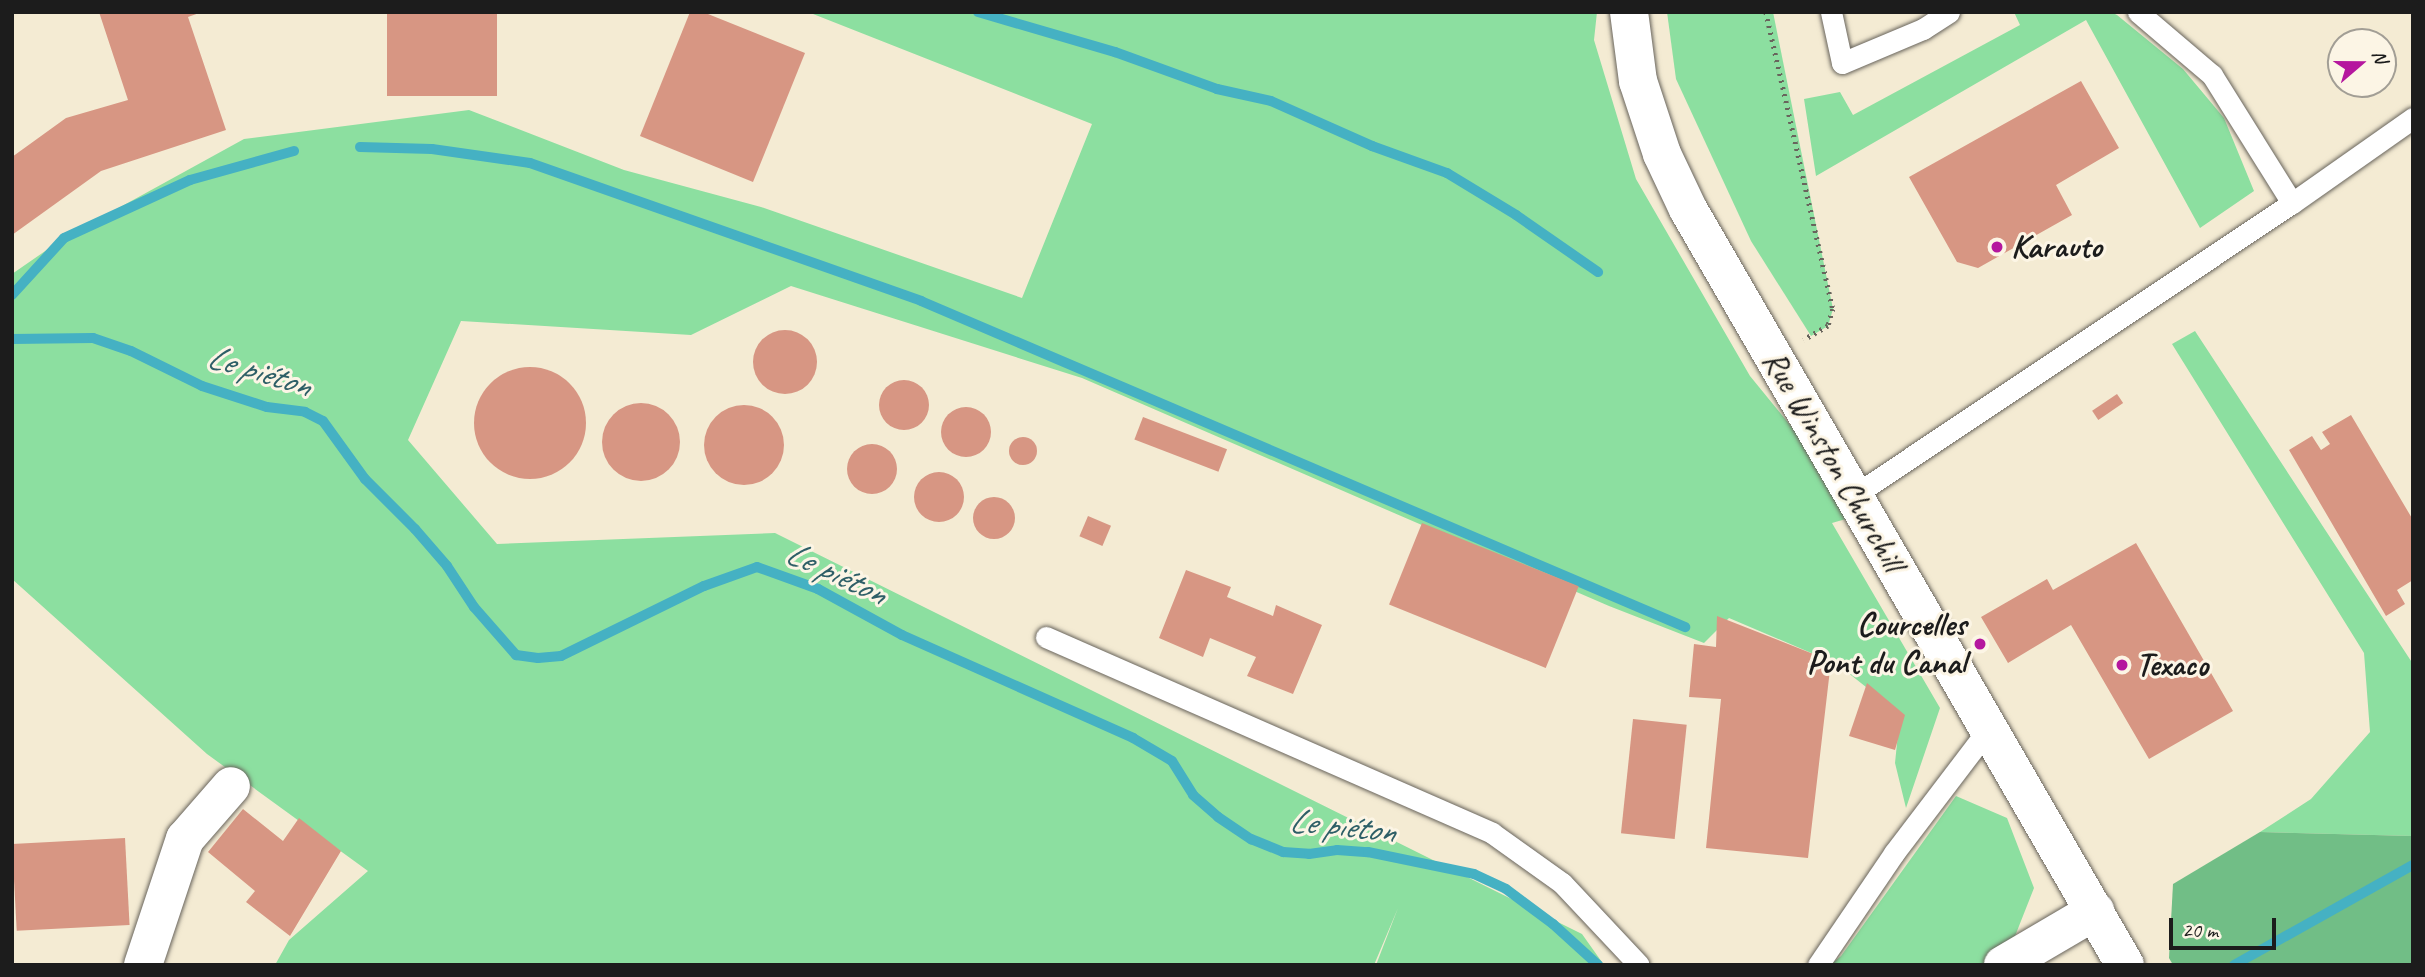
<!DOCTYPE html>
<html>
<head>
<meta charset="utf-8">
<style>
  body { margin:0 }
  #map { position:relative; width:2425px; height:977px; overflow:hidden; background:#f4ebd3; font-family:Caveat,sans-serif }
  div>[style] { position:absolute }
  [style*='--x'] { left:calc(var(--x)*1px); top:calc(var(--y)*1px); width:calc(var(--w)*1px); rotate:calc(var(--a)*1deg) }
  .green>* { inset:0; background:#8cdfa0 }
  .forest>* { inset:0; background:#71be86 }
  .stream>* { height:10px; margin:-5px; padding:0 5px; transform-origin:5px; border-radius:5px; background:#45b1c3 }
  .building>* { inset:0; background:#d79683; transform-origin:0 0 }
  .round { border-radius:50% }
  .path>* { height:4.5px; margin-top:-2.25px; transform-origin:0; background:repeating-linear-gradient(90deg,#68645c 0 2px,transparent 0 7px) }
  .roads { filter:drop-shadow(0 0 2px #68645c) drop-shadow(0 0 2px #68645c) }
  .service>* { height:21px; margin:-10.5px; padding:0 10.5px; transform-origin:10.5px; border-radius:10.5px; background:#fff }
  .minor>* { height:38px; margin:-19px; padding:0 19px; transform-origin:19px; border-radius:19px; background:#fff }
  .secondary>* { height:38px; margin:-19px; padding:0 19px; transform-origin:19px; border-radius:19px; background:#fff }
  .dots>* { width:19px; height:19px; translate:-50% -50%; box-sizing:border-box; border:4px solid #fcf5e5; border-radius:50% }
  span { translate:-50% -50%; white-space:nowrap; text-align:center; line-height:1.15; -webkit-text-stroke:6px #fcf5e5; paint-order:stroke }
  .poi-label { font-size:33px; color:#1c1c1c; font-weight:700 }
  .left { translate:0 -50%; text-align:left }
  .right { translate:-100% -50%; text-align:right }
  .street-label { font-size:33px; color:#1c1c1c }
  .water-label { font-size:35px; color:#2e5f67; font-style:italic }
  .frame { position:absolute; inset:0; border:14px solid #1c1c1c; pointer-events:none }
  .north { position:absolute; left:2327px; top:28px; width:70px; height:70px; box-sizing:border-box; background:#fcf5e5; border:2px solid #a29e95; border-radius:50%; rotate:70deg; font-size:19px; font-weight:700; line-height:28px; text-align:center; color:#1c1c1c }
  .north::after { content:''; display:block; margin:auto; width:24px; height:32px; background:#b5179e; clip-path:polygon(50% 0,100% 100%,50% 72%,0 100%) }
  .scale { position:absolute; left:2169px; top:918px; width:107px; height:32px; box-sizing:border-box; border:4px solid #1c1c1c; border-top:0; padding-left:9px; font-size:21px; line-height:24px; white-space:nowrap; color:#1c1c1c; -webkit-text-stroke:5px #fcf5e5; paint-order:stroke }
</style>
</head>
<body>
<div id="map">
  <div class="green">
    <i style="clip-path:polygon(808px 12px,1597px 12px,1594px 40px,1636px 179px,1750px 376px,1863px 514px,1832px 523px,1940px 708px,1906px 808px,1895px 763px,1900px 714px,1837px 664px,1729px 618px,1704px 643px,1609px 606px,1082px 378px,791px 286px,691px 335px,461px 321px,408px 440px,497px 544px,775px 533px,1582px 934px,1604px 965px,1376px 965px,1398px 908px,1374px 965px,275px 965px,289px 940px,368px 871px,207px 754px,12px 579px,12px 274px,64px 238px,244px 139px,469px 110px,624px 170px,761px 207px,1022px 298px,1092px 124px)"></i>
    <i style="clip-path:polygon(1667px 12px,1773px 12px,1833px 309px,1828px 326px,1811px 336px,1751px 241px,1676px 79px)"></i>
    <i style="clip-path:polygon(2014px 12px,2111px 12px,2117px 15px,2183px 69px,2224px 118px,2254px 191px,2200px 228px,2086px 20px,1816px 176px,1804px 99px,1840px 92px,1853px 115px,2020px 25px)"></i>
    <i style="clip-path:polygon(2195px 331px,2413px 664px,2413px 836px,2260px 832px,2311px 799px,2370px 732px,2364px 653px,2172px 344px)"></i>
    <i style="clip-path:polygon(1956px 796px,2007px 818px,2034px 888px,2004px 964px,1830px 965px,1841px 956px)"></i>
  </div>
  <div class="forest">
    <i style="clip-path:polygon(2260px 832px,2413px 836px,2413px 965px,2173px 965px,2169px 958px,2173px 884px)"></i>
  </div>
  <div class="stream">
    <i style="--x:978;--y:12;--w:143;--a:16.3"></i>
    <i style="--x:1115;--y:52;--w:109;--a:19.9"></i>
    <i style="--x:1217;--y:89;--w:55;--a:12.5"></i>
    <i style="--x:1271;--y:101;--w:111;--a:24"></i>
    <i style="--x:1372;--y:146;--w:80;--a:19.8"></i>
    <i style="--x:1447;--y:173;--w:81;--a:31.3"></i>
    <i style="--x:1516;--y:215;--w:100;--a:34.8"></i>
    <i style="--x:360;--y:147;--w:72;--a:1.6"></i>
    <i style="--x:432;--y:149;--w:99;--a:8.1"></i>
    <i style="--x:530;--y:163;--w:415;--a:19.4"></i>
    <i style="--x:921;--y:301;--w:831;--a:23.11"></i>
    <i style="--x:12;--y:295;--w:77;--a:-47.6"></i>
    <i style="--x:64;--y:238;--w:139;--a:-24.7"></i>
    <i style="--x:190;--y:180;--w:108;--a:-15.6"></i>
    <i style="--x:12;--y:339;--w:81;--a:-0.7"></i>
    <i style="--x:93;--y:338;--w:40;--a:18.9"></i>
    <i style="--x:131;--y:351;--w:79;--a:26.2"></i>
    <i style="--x:202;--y:386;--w:68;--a:17.9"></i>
    <i style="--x:267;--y:407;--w:38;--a:7"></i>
    <i style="--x:305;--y:412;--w:20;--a:27"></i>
    <i style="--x:323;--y:421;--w:72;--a:54.1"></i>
    <i style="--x:365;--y:479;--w:71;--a:45"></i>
    <i style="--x:415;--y:529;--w:49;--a:49.1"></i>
    <i style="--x:447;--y:566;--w:49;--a:56.6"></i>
    <i style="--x:474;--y:607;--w:64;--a:48.8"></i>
    <i style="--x:516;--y:655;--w:22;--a:8"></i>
    <i style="--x:538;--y:658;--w:23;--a:-5"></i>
    <i style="--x:561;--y:656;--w:159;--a:-26.1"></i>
    <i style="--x:704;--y:586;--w:56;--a:-19.7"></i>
    <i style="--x:757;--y:567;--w:65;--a:19.8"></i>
    <i style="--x:818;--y:589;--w:96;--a:28.7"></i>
    <i style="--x:902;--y:635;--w:253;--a:24"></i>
    <i style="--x:1133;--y:738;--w:45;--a:30.5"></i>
    <i style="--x:1172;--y:761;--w:40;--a:58"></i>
    <i style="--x:1193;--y:795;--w:33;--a:41"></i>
    <i style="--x:1218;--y:817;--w:40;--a:34"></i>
    <i style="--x:1251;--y:839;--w:35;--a:22"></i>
    <i style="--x:1283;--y:852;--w:26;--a:4"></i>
    <i style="--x:1309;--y:854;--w:28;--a:-8"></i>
    <i style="--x:1337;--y:850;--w:31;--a:4"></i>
    <i style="--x:1368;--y:852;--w:108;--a:11.7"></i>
    <i style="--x:1474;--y:874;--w:35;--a:25"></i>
    <i style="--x:1506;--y:889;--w:59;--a:36.7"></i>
    <i style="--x:1553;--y:924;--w:61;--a:42.3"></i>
    <i style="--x:2234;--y:965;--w:205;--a:-29.2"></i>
  </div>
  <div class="building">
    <i style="clip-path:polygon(99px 12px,202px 12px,188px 17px,226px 130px,101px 171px,12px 235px,12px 157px,66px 118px,128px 100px)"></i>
    <i style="left:387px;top:12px;width:110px;height:84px"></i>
    <i style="clip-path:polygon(690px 12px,703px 12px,805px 53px,753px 182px,640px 136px)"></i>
    <i style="clip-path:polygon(2081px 81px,2119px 148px,2056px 185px,2072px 215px,1978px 268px,1957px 262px,1909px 177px)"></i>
    <i class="round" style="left:753px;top:330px;width:64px;height:64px"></i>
    <i class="round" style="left:474px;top:367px;width:112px;height:112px"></i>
    <i class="round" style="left:879px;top:380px;width:50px;height:50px"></i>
    <i style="left:2117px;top:394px;width:11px;height:30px;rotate:56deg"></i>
    <i class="round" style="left:602px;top:403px;width:78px;height:78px"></i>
    <i class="round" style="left:704px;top:405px;width:80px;height:80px"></i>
    <i class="round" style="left:941px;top:407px;width:50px;height:50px"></i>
    <i style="clip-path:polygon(2351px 415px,2413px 520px,2413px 580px,2397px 590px,2405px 604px,2386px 616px,2289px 450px,2312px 436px,2321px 450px,2330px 444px,2322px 432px)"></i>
    <i style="left:1143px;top:417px;width:90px;height:24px;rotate:21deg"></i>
    <i class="round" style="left:1009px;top:437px;width:28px;height:28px"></i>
    <i class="round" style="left:847px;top:444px;width:50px;height:50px"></i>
    <i class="round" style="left:914px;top:472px;width:50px;height:50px"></i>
    <i class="round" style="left:973px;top:497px;width:42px;height:42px"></i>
    <i style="left:1088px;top:516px;width:25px;height:22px;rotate:23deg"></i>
    <i style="left:1422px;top:523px;width:169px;height:88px;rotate:22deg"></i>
    <i style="clip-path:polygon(2136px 543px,2233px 711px,2149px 759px,2071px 625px,2008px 663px,1981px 617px,2047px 579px,2053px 590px)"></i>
    <i style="clip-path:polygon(1186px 570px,1231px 587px,1227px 597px,1273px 616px,1276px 605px,1322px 625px,1293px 694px,1247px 676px,1256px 657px,1210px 638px,1203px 657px,1159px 638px)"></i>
    <i style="clip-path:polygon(1717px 616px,1831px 661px,1808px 858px,1706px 848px,1721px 699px,1689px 697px,1694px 644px,1716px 647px)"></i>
    <i style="clip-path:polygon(1867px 683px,1905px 715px,1895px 750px,1849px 736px)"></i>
    <i style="left:1633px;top:719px;width:54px;height:115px;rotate:6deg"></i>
    <i style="clip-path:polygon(243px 809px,283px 841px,299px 818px,341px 851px,290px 936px,246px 902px,255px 891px,208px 852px)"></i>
    <i style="left:125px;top:838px;width:87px;height:113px;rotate:87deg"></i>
  </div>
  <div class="path">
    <i style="--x:1766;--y:12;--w:304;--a:77.3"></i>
    <i style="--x:1833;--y:309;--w:18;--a:106"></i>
    <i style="--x:1828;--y:326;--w:28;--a:150"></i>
  </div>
  <div class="roads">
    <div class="service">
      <i style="--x:1831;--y:12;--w:52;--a:77.8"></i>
      <i style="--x:1842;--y:63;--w:88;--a:-22.8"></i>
      <i style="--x:1923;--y:29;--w:31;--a:-33"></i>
      <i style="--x:2138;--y:12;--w:97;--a:40.4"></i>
      <i style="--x:2212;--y:75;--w:151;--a:58"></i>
      <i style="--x:1853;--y:496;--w:528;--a:-33.72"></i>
      <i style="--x:2292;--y:203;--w:148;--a:-35.1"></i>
      <i style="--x:1046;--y:637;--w:487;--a:23.7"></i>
      <i style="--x:1492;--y:833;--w:86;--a:35.5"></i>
      <i style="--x:1562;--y:883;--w:112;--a:46.8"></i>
      <i style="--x:1818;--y:965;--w:135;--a:-55.8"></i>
      <i style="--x:1894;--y:853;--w:153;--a:-52.7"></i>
    </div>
    <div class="minor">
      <i style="--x:143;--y:965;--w:133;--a:-71.6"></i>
      <i style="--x:185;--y:839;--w:70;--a:-49"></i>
      <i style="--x:2003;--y:965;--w:107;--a:-30.4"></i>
    </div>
    <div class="secondary">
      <i style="--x:1629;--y:12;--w:70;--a:82.6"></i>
      <i style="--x:1638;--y:81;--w:77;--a:71.8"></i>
      <i style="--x:1662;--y:154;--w:61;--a:64.7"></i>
      <i style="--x:1688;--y:209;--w:873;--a:59.97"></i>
    </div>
  </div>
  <div class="dots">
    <i style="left:1997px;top:247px;background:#b5179e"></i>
    <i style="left:1980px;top:644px;background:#b5179e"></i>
    <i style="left:2122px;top:665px;background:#b5179e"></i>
  </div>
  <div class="poi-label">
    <span class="left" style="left:2011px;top:247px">Karauto</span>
    <span class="right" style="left:1966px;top:644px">Courcelles<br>Pont du Canal</span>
    <span class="left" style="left:2136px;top:665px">Texaco</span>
  </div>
  <div class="street-label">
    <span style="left:1833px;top:461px;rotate:60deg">Rue Winston Churchill</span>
  </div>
  <div class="water-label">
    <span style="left:259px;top:371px;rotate:17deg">Le piéton</span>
    <span style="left:836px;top:573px;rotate:25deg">Le piéton</span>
    <span style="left:1342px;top:826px;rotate:6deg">Le piéton</span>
  </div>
  <div class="frame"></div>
  <div class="north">N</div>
  <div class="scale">20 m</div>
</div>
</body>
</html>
